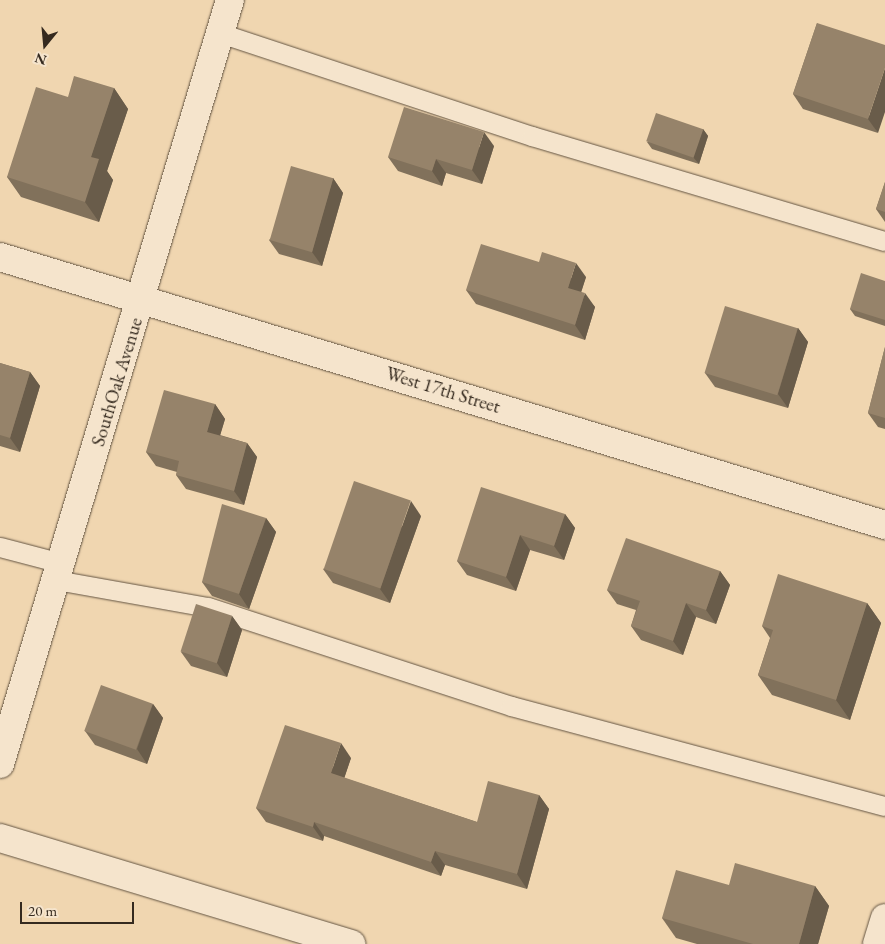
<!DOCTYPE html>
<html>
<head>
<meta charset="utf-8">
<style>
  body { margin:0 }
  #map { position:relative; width:885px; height:944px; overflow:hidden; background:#f0d6b0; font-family:"EB Garamond",serif }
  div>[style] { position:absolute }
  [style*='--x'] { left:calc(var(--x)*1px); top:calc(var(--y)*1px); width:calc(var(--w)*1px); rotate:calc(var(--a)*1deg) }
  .roads { filter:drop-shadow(0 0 1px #645543) drop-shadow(0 0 1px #645543) }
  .lane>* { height:19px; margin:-9.5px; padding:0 9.5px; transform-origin:9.5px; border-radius:9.5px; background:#f5e4cc }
  .street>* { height:28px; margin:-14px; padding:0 14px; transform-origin:14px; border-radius:14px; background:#f5e4cc }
  .wall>* { inset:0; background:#81715b }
  .shaded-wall>* { inset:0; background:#695c4a }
  .building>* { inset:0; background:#96836a; transform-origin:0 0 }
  span { translate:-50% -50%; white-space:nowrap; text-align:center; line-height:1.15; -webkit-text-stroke:4px #f5e4cc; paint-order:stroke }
  .street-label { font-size:19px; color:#352a1f }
  .north { position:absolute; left:20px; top:20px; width:50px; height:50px; -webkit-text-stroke:4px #f5e4cc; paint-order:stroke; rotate:197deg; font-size:14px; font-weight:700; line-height:20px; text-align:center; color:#352a1f }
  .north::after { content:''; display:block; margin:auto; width:18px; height:22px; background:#352a1f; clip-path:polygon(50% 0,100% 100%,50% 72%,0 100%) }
  .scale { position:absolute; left:20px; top:902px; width:114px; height:22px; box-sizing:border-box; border:2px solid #352a1f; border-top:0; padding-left:6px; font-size:15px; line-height:18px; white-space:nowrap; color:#352a1f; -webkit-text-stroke:4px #f5e4cc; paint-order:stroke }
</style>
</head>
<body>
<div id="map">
  <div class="roads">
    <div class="lane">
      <i style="--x:220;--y:33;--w:329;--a:18.3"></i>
      <i style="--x:532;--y:136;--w:368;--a:16.6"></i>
      <i style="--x:0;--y:547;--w:63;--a:14.7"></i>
      <i style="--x:56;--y:580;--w:154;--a:10.1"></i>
      <i style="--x:208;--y:607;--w:319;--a:18.1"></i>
      <i style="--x:511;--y:706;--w:387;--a:15"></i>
    </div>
    <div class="street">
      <i style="--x:0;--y:257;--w:925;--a:16.85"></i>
      <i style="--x:0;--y:764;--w:798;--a:-73.25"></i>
      <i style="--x:0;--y:838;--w:367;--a:16.8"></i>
      <i style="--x:877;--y:944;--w:27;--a:-73"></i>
    </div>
  </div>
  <div class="wall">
    <i style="clip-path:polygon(817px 23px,878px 133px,803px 109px,793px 94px)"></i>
    <i style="clip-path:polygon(114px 88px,128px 109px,107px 171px,113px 180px,99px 222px,21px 197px,7px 177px,68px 97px)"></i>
    <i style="clip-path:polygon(703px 129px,708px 136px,699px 164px,652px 149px,647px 142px)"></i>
    <i style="clip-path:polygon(494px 146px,482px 184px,446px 173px,442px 186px,398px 171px,388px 157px)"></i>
    <i style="clip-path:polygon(333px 178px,343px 193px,322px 266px,279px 254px,269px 240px)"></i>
    <i style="clip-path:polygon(885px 182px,885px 222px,876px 209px)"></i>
    <i style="clip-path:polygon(586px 277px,581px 292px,595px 307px,585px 340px,476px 304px,466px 290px)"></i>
    <i style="clip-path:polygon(885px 281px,885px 326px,855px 316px,850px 309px)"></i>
    <i style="clip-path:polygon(798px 328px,808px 342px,788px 408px,715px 387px,705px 373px)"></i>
    <i style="clip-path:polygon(885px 347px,885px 429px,878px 427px,868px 413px)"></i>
    <i style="clip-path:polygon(0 363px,30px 372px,40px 386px,20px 452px,0 446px)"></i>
    <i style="clip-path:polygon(215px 404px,225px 419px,220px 435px,247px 443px,257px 457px,244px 505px,186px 489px,176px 475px,177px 472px,156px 466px,146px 452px)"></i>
    <i style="clip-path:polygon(565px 514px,575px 528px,564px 560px,530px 550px,516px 591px,467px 575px,457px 561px)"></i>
    <i style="clip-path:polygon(421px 516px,390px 603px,333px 583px,323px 569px)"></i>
    <i style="clip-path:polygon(266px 518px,276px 532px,249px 609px,212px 596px,202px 582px)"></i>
    <i style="clip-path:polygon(720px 571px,730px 585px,716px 624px,696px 617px,683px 655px,641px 640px,631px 626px,636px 610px,617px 604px,607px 590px)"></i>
    <i style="clip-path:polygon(867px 603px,881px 623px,850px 720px,772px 695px,758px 675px,770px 638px,762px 626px)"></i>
    <i style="clip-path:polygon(232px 616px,242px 630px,227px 677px,191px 666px,181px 652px)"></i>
    <i style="clip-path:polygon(153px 704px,163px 718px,147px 764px,95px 745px,85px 731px)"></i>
    <i style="clip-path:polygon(351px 758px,344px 778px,477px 822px,539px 795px,549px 809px,527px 889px,445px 865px,441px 876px,324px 836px,323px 841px,266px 822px,256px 808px)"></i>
    <i style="clip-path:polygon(729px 885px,815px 886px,829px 906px,818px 944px,697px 944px,676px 938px,662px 918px)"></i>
  </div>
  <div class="shaded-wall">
    <i style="clip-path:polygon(885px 68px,885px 112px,878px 133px,868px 119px)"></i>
    <i style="clip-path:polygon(114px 88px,128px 109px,107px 171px,113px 180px,99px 222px,85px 202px,91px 157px)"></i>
    <i style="clip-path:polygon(703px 129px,708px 136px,699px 164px,693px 157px)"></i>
    <i style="clip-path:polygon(484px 132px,494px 146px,482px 184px,472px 170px)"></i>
    <i style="clip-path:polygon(436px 159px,446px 173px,442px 186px,432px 171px)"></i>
    <i style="clip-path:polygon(333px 178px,343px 193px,322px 266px,312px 252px)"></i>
    <i style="clip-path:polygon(576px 263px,586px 277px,578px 302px,568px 288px)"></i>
    <i style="clip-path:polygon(585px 293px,595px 307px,585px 340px,575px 325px)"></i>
    <i style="clip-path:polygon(798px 328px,808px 342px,788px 408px,778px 394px)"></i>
    <i style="clip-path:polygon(30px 372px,40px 386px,20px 452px,10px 438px)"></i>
    <i style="clip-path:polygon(215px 404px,225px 419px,217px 446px,207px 432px)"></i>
    <i style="clip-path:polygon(247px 443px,257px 457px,244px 505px,234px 491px)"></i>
    <i style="clip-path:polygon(411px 501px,421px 516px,390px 603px,380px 589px)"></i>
    <i style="clip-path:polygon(565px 514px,575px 528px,564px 560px,554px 546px)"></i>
    <i style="clip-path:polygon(266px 518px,276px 532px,249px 609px,239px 594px)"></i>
    <i style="clip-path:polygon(520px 535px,530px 550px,516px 591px,506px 577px)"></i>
    <i style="clip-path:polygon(720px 571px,730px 585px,716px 624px,706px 610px)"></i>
    <i style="clip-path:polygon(686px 603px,696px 617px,683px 655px,673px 641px)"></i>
    <i style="clip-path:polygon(867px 603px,881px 623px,850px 720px,836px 700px)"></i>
    <i style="clip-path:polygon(232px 616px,242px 630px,227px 677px,217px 663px)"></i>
    <i style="clip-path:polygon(153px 704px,163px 718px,147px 764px,137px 749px)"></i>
    <i style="clip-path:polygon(341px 743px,351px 758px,341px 788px,331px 773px)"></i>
    <i style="clip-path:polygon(539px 795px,549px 809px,527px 889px,517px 874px)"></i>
    <i style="clip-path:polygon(314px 822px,324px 836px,323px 841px,313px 827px)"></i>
    <i style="clip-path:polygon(435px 851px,445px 865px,441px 876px,431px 862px)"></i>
    <i style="clip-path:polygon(815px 886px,829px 906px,818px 944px,799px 944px)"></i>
  </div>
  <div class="building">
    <i style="clip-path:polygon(817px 23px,885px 45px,885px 68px,868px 119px,793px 94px)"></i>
    <i style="clip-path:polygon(74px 76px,114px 88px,91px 157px,99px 159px,85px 202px,7px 177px,36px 87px,68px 97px)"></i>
    <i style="clip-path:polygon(404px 107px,484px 132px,472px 170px,436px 159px,432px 171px,388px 157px)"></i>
    <i style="left:656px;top:113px;width:50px;height:30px;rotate:19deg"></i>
    <i style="left:291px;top:166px;width:44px;height:77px;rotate:16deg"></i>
    <i style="clip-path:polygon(885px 182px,885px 212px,876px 209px)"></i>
    <i style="clip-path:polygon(481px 244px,539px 262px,542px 252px,576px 263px,568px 288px,585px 293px,575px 325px,466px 290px)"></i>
    <i style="clip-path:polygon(861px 273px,885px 281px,885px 320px,850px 309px)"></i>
    <i style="left:725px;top:306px;width:76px;height:70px;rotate:17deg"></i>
    <i style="clip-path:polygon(885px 347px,885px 418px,868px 413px)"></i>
    <i style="clip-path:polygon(0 363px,30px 372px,10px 438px,0 435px)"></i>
    <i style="clip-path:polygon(164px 390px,215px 404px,207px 432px,247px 443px,234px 491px,176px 475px,179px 461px,146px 452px)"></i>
    <i style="left:354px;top:481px;width:60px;height:93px;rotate:19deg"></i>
    <i style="clip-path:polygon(481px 487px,565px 514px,554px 546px,520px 535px,506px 577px,457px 561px)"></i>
    <i style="clip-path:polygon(222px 504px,266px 518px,239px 594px,202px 582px)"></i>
    <i style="clip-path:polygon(626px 538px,720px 571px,706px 610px,686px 603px,673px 641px,631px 626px,640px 601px,607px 590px)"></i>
    <i style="clip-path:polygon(778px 574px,867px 603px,836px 700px,758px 675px,773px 630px,762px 626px)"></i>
    <i style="left:196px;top:604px;width:38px;height:50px;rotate:18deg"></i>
    <i style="left:101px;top:685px;width:55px;height:49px;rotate:20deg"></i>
    <i style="clip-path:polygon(285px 725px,341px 743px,331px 773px,477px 822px,488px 781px,539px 795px,517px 874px,435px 851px,431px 862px,314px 822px,313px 827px,256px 808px)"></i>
    <i style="clip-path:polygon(735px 863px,815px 886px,799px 944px,753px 944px,662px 918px,676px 870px,729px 885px)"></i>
  </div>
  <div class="street-label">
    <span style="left:117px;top:382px;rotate:-73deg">SouthOak Avenue</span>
    <span style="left:443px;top:390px;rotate:17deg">West 17th Street</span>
  </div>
  <div class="north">N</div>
  <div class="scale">20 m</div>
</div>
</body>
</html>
